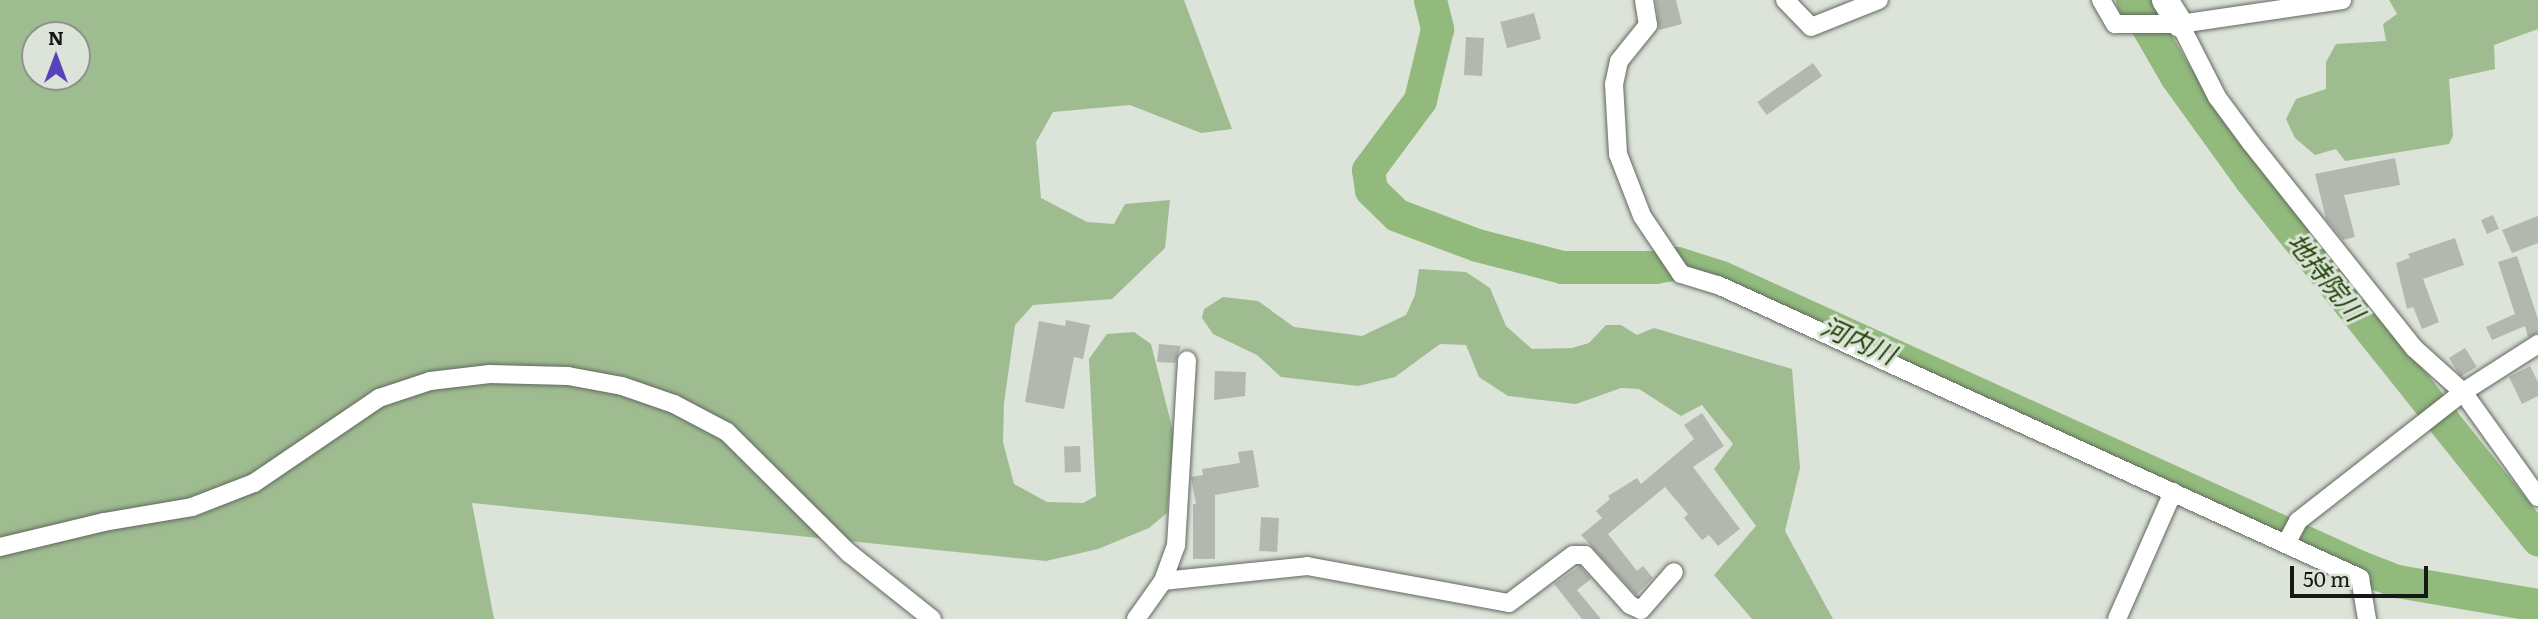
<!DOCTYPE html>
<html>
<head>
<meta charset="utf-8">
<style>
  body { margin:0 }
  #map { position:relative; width:2538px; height:619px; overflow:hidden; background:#dce3d9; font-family:Literata,"Noto Sans JP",serif }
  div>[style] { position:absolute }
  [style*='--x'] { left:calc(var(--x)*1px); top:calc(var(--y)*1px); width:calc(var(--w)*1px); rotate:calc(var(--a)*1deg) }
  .green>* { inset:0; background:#9fbc91 }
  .river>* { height:33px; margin:-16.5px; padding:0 16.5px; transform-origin:16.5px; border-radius:16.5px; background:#91ba7c }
  .building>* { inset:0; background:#b2b8af; transform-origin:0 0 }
  .roads { filter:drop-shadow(0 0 2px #62685f) drop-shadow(0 0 2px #62685f) }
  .street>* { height:18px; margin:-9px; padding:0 9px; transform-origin:9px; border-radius:9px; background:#fff }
  .secondary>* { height:26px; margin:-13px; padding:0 13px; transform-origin:13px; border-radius:13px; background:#fff }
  span { translate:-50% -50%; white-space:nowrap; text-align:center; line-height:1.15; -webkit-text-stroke:6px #dce3d9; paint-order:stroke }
  .water-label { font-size:26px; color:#1e4300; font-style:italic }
  .north { position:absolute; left:21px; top:21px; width:70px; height:70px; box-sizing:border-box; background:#dce3d9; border:2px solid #8d928b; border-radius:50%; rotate:0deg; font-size:19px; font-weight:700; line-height:28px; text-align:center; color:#161815 }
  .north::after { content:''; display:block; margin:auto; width:24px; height:32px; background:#5743bb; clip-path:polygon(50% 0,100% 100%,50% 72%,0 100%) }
  .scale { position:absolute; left:2290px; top:566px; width:138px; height:32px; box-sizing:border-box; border:4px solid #161815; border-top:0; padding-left:9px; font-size:21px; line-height:24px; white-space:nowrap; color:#161815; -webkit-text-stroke:5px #dce3d9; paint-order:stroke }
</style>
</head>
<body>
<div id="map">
  <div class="green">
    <i style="clip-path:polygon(evenodd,0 0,1184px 0,1232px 129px,1201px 133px,1130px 105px,1053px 112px,1036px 142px,1041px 198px,1087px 222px,1114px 224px,1125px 204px,1170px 200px,1165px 248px,1112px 299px,1033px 305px,1015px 325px,1004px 403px,1003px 442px,1014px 484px,1047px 502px,1083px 503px,1096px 496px,1089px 359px,1107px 334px,1134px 332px,1151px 344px,1174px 435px,1167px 513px,1149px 528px,1098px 549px,1046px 561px,472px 503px,494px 619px,0 619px,0 0,35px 35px,77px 35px,77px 77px,35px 77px,35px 35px)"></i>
    <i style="clip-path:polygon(2389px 0,2538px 0,2538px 29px,2494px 45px,2495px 69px,2449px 79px,2453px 136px,2449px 144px,2345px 161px,2336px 149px,2315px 155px,2295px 138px,2286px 119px,2296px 99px,2326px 89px,2326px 62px,2336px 44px,2386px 41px,2383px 24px,2397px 14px)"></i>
    <i style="clip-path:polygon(1419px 269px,1466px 272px,1490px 288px,1506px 326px,1532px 349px,1572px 348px,1589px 343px,1606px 325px,1621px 325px,1637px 335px,1654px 328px,1792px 369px,1800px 468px,1785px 531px,1833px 619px,1752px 619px,1714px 575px,1756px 526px,1714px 469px,1733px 444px,1702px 405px,1681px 416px,1639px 389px,1621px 388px,1576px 404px,1508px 396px,1479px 377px,1466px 345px,1440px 344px,1395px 377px,1358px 386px,1281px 377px,1257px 355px,1213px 334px,1202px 318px,1204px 309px,1223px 297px,1258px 301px,1294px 327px,1362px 336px,1406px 315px,1415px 295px)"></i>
  </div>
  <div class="river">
    <i style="--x:1430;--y:0;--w:30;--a:76"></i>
    <i style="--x:1437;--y:29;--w:73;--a:103.5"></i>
    <i style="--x:1420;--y:100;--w:87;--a:126.6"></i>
    <i style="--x:1368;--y:170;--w:20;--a:81"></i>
    <i style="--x:1371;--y:190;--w:36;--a:44"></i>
    <i style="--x:1397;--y:215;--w:85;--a:20.6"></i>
    <i style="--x:1477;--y:245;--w:88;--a:14.5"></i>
    <i style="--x:1562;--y:267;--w:93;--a:0"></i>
    <i style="--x:1655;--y:267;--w:22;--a:-10"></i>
    <i style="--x:1677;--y:263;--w:46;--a:17.7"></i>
    <i style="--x:1721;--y:277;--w:702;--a:24.41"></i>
    <i style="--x:2360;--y:567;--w:40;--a:21"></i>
    <i style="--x:2397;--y:581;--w:143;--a:9.7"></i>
    <i style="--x:2132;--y:0;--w:88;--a:59.9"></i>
    <i style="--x:2176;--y:76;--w:128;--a:54.2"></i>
    <i style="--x:2251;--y:180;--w:460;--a:51.4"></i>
  </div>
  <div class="building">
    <i style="clip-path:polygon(1656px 0,1676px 0,1682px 24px,1659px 30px)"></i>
    <i style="left:1534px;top:13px;width:27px;height:35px;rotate:75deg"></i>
    <i style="left:1466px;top:37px;width:18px;height:38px;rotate:3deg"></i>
    <i style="left:1813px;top:63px;width:16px;height:68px;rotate:55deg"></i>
    <i style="clip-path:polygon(2395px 158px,2400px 185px,2344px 195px,2355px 237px,2343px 240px,2326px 219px,2315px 174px)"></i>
    <i style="left:2493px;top:215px;width:15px;height:13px;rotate:67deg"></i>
    <i style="clip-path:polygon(2538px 216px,2538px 243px,2512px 253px,2502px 230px)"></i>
    <i style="clip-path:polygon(2455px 238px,2464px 265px,2423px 279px,2439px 322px,2422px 329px,2413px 307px,2407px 309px,2396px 263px,2410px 258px,2408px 254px)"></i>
    <i style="clip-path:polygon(2517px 256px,2538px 319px,2538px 333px,2528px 337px,2525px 326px,2492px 340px,2486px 327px,2515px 314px,2498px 262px)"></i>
    <i style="clip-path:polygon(1066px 320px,1090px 325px,1083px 359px,1074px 357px,1064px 409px,1025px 402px,1039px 321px,1065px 326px)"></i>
    <i style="clip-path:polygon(1159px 344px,1181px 346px,1175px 363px,1157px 362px)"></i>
    <i style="left:2465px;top:348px;width:22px;height:19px;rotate:58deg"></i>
    <i style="clip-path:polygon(2530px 366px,2538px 382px,2538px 396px,2522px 404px,2509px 377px)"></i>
    <i style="clip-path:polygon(1215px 371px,1246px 372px,1245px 396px,1214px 400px)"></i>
    <i style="clip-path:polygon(1702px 413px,1724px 446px,1693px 467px,1740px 529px,1718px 546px,1709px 535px,1702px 540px,1684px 518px,1688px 514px,1665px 487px,1608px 534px,1637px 571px,1643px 566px,1653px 578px,1636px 595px,1581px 535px,1602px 518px,1596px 511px,1610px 499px,1608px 496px,1637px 478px,1641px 484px,1694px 439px,1684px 425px)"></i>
    <i style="left:1080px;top:446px;width:26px;height:16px;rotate:88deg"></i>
    <i style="clip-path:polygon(1253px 450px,1259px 487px,1215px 495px,1215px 559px,1193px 559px,1193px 504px,1196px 504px,1191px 477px,1203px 475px,1202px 469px,1240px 463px,1238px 452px)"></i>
    <i style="left:1261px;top:517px;width:18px;height:34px;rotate:3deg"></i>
    <i style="clip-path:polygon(1580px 566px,1591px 579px,1577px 590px,1601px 619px,1582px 619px,1554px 584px)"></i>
  </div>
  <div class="roads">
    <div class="street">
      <i style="--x:1644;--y:0;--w:25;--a:81"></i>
      <i style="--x:1648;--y:25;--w:46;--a:128.9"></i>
      <i style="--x:1619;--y:61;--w:24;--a:102"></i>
      <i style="--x:1614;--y:84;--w:70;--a:86.7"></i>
      <i style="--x:1618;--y:154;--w:66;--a:68.8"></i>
      <i style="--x:1642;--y:216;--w:70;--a:56.1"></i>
      <i style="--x:1681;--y:274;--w:39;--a:17"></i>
      <i style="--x:1718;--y:285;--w:706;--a:24.53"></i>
      <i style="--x:2360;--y:578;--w:42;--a:80.3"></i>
      <i style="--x:1785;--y:0;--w:37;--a:46"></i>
      <i style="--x:1811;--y:27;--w:73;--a:-21.7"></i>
      <i style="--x:2101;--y:0;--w:28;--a:60"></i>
      <i style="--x:2115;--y:24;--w:65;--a:0"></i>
      <i style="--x:2180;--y:24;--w:164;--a:-8.4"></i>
      <i style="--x:2180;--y:24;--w:82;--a:63.1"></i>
      <i style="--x:2217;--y:97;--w:57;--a:53.5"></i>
      <i style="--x:2251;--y:143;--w:262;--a:51.5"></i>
      <i style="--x:2414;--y:348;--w:66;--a:41.9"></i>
      <i style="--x:2463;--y:392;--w:129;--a:54.5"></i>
      <i style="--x:2287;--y:542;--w:24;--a:-62"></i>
      <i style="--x:2298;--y:521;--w:209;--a:-38"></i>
      <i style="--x:2463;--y:392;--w:89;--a:-32.6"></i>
      <i style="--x:0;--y:547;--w:107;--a:-13.5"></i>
      <i style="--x:104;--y:522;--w:89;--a:-9.7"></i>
      <i style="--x:192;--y:507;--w:66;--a:-21.2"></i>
      <i style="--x:254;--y:483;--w:151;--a:-34.2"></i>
      <i style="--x:379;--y:398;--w:54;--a:-18.4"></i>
      <i style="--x:430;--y:381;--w:60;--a:-6.7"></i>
      <i style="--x:490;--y:374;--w:78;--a:1.5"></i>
      <i style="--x:568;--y:376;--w:55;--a:10.5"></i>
      <i style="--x:622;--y:386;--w:55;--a:19.1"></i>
      <i style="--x:674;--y:404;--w:60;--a:27.8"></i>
      <i style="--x:727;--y:432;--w:172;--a:44.8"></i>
      <i style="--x:849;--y:553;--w:106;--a:38.5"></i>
      <i style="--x:1163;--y:581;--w:145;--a:-5.9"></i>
      <i style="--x:1307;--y:566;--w:205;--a:10.4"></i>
      <i style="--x:1509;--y:603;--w:80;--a:-36.9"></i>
      <i style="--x:1573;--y:555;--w:12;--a:0"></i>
      <i style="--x:1585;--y:555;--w:67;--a:48"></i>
      <i style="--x:1630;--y:605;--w:12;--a:24"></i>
      <i style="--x:1641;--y:610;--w:50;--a:-49"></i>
      <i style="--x:1136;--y:619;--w:47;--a:-54.6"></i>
      <i style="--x:1163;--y:581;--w:37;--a:-70"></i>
      <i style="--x:1176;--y:546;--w:186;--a:-86.6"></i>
      <i style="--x:2117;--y:619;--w:139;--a:-66.2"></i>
    </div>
    <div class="secondary">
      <i style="--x:2165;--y:0;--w:28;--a:58"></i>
    </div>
  </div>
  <div class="water-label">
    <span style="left:2327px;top:276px;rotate:51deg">地持院川</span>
    <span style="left:1859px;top:339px;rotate:24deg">河内川</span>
  </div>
  <div class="north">N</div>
  <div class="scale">50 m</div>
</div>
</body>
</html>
